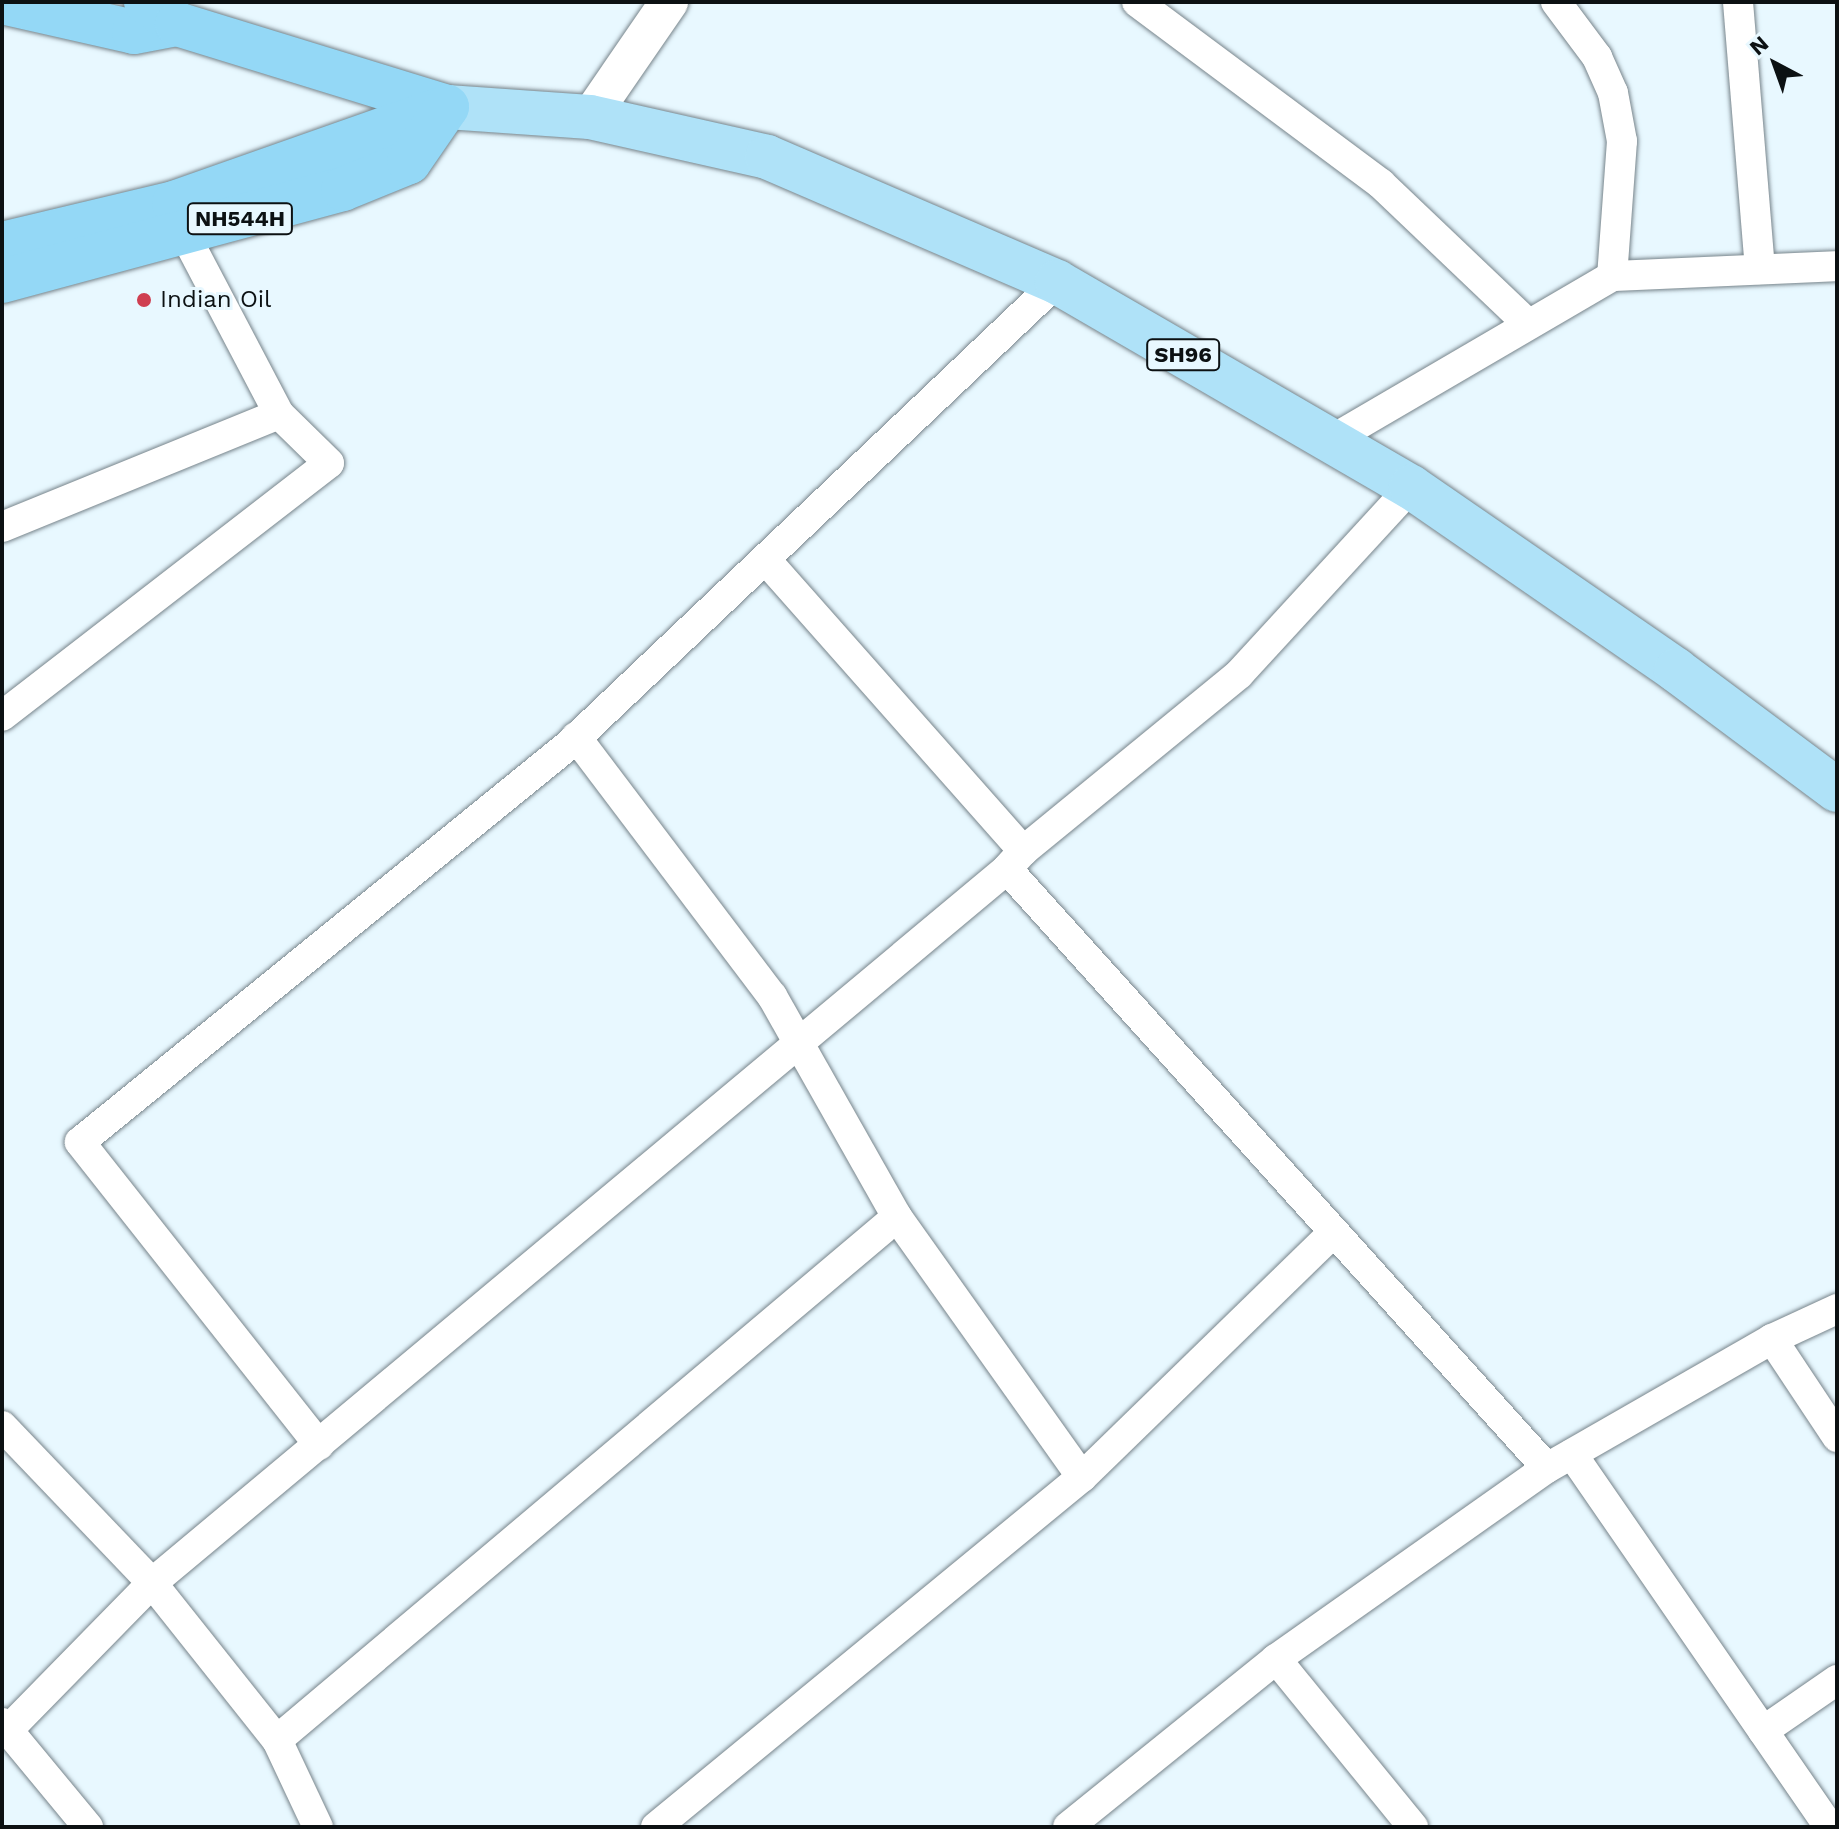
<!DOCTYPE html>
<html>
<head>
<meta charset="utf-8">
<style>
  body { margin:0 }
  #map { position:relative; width:1839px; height:1829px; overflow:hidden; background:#e8f8ff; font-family:"Work Sans",sans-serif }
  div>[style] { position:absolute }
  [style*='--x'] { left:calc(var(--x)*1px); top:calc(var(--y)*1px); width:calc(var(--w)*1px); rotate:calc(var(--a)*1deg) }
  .roads { filter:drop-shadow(0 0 2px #77848b) drop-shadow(0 0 2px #77848b) }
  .minor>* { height:30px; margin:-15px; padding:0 15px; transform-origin:15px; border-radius:15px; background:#fff }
  .tertiary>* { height:38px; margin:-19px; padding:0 19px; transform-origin:19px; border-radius:19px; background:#fff }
  .primary>* { height:44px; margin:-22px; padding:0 22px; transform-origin:22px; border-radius:22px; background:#afe2f8 }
  .trunk>* { height:44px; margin:-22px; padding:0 22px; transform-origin:22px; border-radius:22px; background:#94d8f6 }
  .dots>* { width:22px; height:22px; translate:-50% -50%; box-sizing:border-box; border:4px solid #e8f8ff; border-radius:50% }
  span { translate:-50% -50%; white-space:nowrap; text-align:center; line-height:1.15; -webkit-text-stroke:6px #e8f8ff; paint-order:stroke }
  .shield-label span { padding:2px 6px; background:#e8f8ff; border:2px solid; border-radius:6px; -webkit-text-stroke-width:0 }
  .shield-label { font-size:22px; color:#0c1113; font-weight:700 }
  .poi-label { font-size:24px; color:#0c1113 }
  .left { translate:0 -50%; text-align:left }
  .frame { position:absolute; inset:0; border:4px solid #0c1113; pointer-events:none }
  .north { position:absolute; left:1735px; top:24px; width:80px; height:80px; -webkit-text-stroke:6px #e8f8ff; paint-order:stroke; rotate:319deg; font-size:22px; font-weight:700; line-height:32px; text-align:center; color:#0c1113 }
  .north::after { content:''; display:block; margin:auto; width:28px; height:36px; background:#0c1113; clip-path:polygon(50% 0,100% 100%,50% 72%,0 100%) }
</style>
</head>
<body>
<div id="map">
  <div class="roads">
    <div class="minor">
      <i style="--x:1137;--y:2;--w:304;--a:36.7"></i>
      <i style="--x:1381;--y:184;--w:202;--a:43.6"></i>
      <i style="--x:1556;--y:2;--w:69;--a:53.3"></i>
      <i style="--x:1597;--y:57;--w:39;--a:66"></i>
      <i style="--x:1613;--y:93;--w:49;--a:79.4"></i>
      <i style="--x:1622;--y:141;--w:135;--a:94.2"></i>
      <i style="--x:1738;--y:2;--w:268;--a:85.3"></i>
      <i style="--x:1330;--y:441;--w:327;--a:-30.3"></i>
      <i style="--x:1612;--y:276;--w:225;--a:-2.5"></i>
      <i style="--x:2;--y:527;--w:299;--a:-22.2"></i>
      <i style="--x:765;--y:559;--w:390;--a:48.5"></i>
      <i style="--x:1023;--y:851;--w:24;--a:132"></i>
      <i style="--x:1007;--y:869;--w:806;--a:47.97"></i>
      <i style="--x:2;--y:716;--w:413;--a:-37.7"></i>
      <i style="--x:329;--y:463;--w:70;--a:-135.6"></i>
      <i style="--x:279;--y:414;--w:202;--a:-117.7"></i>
      <i style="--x:576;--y:737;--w:325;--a:52.9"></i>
      <i style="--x:772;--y:996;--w:254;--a:60.5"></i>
      <i style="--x:897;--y:1217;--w:319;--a:54.6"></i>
      <i style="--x:1023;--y:851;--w:279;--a:-39.3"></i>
      <i style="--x:1239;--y:674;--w:254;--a:-47.4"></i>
      <i style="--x:1772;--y:1339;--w:118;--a:56.4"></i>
      <i style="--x:2;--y:1426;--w:217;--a:46.3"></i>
      <i style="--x:152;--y:1583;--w:201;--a:51.5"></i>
      <i style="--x:277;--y:1740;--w:96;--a:64.8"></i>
      <i style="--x:319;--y:1445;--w:386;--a:-128.3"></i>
      <i style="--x:80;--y:1142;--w:631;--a:-39.09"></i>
      <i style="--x:570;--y:744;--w:671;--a:-43.49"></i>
      <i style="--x:1572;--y:1454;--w:453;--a:55.4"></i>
      <i style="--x:1276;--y:1659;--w:217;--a:50.8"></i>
      <i style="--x:2;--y:1723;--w:135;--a:50.4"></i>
      <i style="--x:9;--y:1729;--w:204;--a:-45.6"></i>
      <i style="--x:152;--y:1583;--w:1114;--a:-39.86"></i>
      <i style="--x:1763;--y:1731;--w:90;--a:-34.6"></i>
      <i style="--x:277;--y:1740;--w:811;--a:-40.15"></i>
      <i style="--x:656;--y:1827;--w:551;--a:-39.41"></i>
      <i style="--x:1082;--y:1477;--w:351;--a:-44.2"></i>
      <i style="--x:1068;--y:1827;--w:267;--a:-38.9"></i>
      <i style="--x:1276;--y:1659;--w:332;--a:-35.2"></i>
      <i style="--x:1547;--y:1468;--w:259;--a:-29.8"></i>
      <i style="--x:1772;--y:1339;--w:72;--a:-24.8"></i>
    </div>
    <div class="tertiary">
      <i style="--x:590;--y:117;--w:140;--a:-55.5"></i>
    </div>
    <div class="primary">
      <i style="--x:447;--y:107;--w:143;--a:4"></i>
      <i style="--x:590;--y:117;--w:181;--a:12.7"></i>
      <i style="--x:767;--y:157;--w:316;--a:23.3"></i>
      <i style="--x:1057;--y:282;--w:409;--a:30.1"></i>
      <i style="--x:1411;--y:487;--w:322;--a:34.6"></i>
      <i style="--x:1676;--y:670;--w:201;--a:36.7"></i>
    </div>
    <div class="trunk">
      <i style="--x:2;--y:2;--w:135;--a:12.8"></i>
      <i style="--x:134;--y:32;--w:44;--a:-10.5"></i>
      <i style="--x:146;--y:2;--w:38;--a:35"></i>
      <i style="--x:177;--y:24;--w:282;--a:17.1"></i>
      <i style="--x:2;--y:244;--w:177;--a:-13.4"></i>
      <i style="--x:174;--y:203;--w:289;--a:-19.4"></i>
      <i style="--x:2;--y:281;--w:353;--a:-15.1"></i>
      <i style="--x:343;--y:189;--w:71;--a:-22.2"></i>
      <i style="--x:409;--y:162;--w:67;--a:-55.4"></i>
    </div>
  </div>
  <div class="dots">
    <i style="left:144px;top:300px;background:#cf3f51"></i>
  </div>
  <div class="shield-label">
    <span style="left:240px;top:219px">NH544H</span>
    <span style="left:1183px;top:355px">SH96</span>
  </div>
  <div class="poi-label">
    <span class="left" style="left:160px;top:300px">Indian Oil</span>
  </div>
  <div class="frame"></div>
  <div class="north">N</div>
</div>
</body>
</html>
